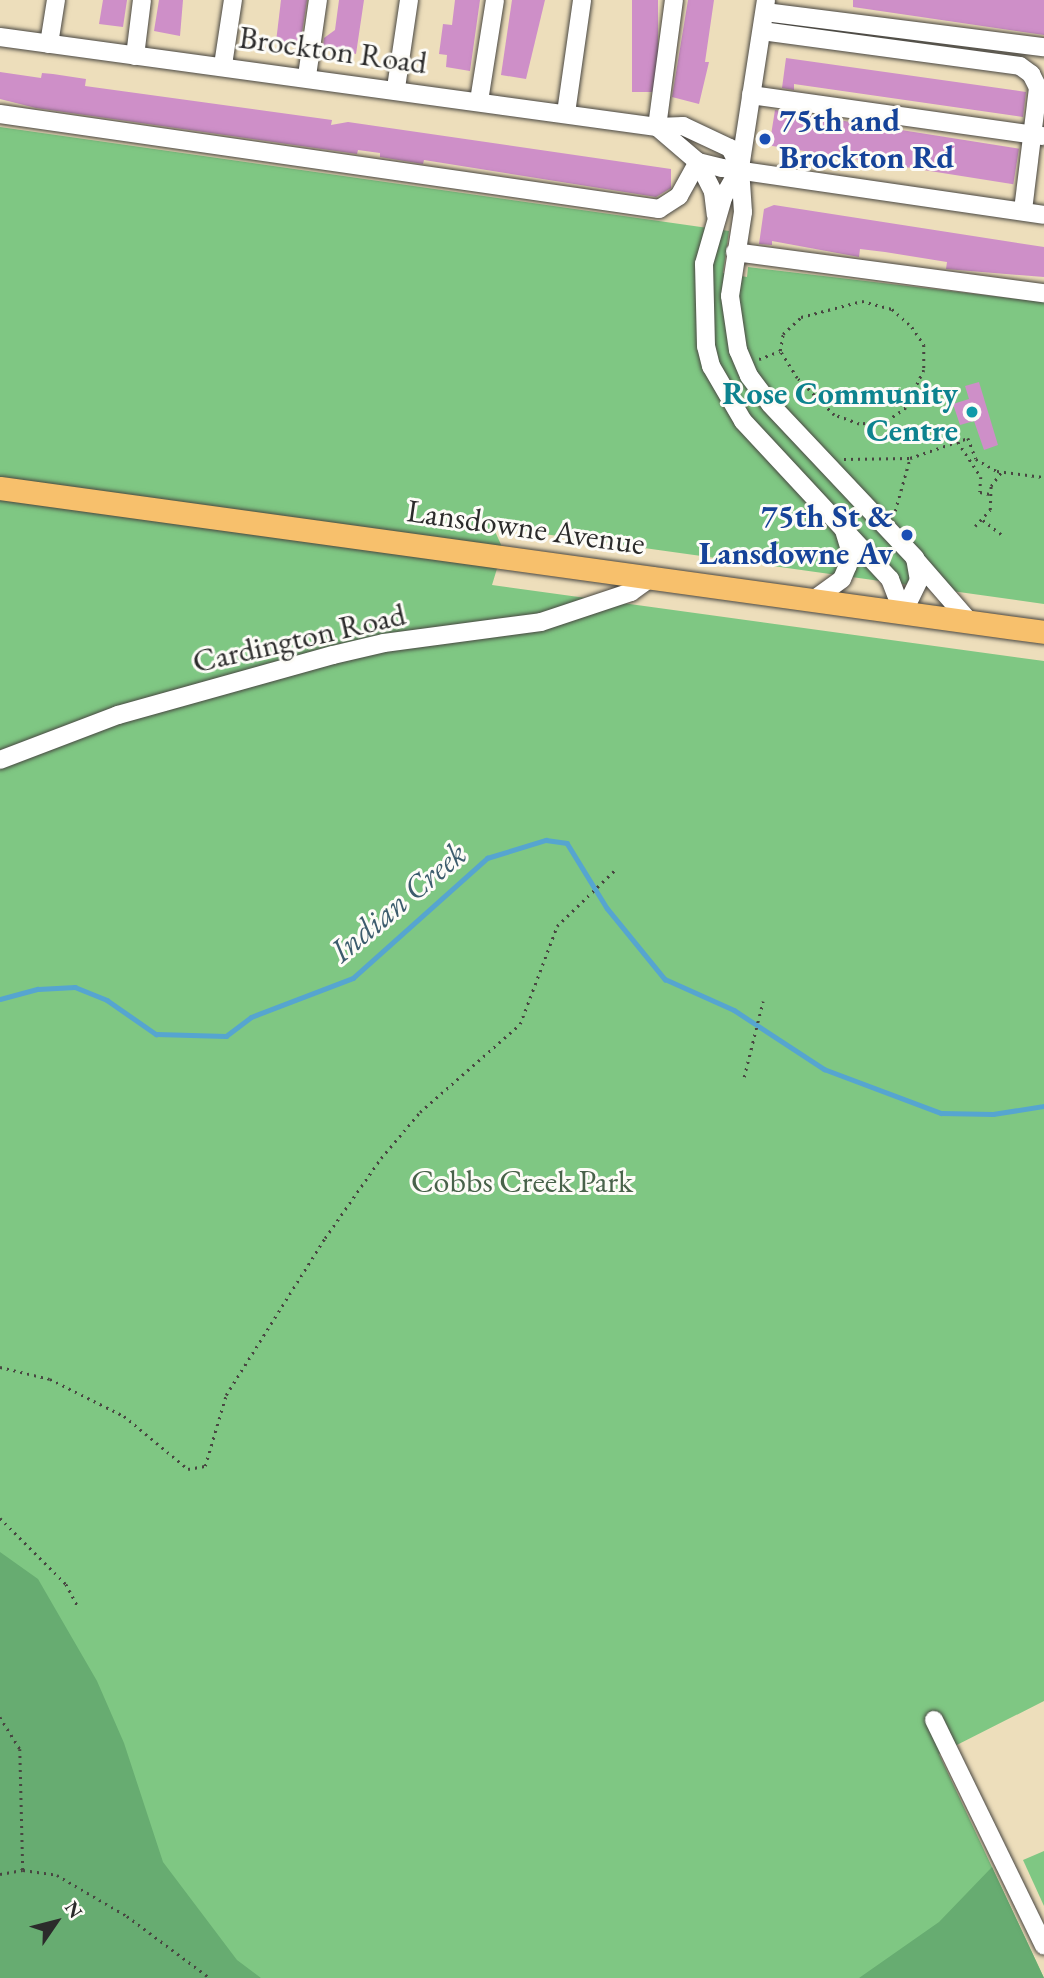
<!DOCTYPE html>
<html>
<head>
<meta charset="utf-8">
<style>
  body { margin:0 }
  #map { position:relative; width:1044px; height:1978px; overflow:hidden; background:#eddebb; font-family:"EB Garamond",serif }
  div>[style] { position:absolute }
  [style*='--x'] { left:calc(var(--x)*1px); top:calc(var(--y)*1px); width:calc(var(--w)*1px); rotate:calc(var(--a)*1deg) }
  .green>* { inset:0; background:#7fc783 }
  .forest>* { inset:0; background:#67ac71 }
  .stream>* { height:4.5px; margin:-2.25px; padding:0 2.25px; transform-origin:2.25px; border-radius:2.25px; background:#56a5d0 }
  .building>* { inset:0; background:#ce8fc8; transform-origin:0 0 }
  .path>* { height:2.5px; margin-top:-1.25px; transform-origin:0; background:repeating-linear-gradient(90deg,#484641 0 2px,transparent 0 7px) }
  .roads { filter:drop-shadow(0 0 2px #484641) drop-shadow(0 0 2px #484641) }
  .minor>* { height:18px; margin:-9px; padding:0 9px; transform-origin:9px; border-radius:9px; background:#fff }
  .major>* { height:23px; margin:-11.5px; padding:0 11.5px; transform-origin:11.5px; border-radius:11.5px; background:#f7c06c }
  .dots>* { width:19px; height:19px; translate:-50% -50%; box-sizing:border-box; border:4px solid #fdfcf7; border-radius:50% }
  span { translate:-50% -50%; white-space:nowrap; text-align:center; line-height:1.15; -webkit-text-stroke:6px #fdfcf7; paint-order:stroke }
  .street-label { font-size:32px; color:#2b2b2b }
  .transit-label { font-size:32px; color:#164399; font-weight:700 }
  .left { translate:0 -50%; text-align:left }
  .right { translate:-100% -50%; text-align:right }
  .culture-label { font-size:32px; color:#0d838f; font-weight:700 }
  .park-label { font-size:32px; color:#48624a }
  .water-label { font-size:33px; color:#3c5c6d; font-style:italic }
  .north { position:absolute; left:21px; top:1887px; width:70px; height:70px; -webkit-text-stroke:5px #fdfcf7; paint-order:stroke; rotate:55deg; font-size:19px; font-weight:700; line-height:28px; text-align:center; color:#2b2b2b }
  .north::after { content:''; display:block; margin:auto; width:24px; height:32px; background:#2b2b2b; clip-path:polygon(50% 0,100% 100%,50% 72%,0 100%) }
</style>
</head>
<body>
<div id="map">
  <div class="green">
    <i style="clip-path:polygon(0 127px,729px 231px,723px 273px,747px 277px,748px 267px,1044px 302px,1044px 604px,493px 527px,503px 549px,492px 585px,1044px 661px,1044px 1701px,939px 1754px,1044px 1978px,0 1978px)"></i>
    <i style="clip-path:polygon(1044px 1851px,1044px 1906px,1023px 1860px)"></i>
  </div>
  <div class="forest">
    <i style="clip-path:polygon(0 1552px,38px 1579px,97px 1681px,124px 1743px,163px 1862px,237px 1960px,261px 1978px,0 1978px)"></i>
    <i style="clip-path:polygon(992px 1867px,1044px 1978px,859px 1978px,939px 1922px)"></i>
  </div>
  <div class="stream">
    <i style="--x:0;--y:999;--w:39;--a:-15"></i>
    <i style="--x:38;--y:989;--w:37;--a:-3"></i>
    <i style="--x:75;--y:987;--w:35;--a:22"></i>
    <i style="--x:107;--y:1000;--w:60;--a:34.8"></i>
    <i style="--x:156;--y:1034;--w:70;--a:1.6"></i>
    <i style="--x:226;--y:1036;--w:31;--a:-37"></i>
    <i style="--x:251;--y:1017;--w:109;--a:-20.9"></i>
    <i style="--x:353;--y:978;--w:180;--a:-41.8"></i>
    <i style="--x:487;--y:858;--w:62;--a:-17"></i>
    <i style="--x:546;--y:840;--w:21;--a:8"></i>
    <i style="--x:567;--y:843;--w:76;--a:58.4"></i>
    <i style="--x:607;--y:908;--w:92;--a:50.8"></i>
    <i style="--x:665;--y:979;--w:76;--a:24.2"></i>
    <i style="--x:734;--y:1010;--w:108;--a:33.2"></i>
    <i style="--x:824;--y:1069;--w:125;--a:20.6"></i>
    <i style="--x:941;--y:1113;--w:52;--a:1.1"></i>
    <i style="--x:993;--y:1114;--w:52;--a:-8.9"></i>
  </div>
  <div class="building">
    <i style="clip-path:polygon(103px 0,127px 0,123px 27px,99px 24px)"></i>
    <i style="clip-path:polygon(159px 0,183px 0,180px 36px,154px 31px)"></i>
    <i style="clip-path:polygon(281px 0,307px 0,300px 46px,276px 42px)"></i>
    <i style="clip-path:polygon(339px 0,364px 0,356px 54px,323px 46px,324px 38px,335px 30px)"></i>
    <i style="clip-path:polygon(455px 0,480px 0,470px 71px,446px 67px,447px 55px,439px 54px,443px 24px,452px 25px)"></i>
    <i style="clip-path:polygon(512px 0,545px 0,526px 79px,501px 75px)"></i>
    <i style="left:632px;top:0;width:26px;height:92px"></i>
    <i style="clip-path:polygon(688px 0,714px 0,705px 62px,709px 62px,699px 104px,672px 97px)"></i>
    <i style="clip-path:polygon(853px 0,1044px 0,1044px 35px,853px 7px)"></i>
    <i style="clip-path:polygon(786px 58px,1026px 92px,1023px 117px,794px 84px,794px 90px,782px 88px)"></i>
    <i style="clip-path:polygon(0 72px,41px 78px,42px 73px,53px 74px,86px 79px,85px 86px,332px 120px,331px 125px,348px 122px,671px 169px,671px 188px,656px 197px,424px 160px,423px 164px,380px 157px,380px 153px,358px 150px,357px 154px,36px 108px,0 99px)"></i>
    <i style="left:775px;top:110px;width:247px;height:36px;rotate:9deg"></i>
    <i style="clip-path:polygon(774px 205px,1044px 247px,1044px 277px,946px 269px,947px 262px,885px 252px,860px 249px,859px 257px,772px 241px,772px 245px,759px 244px,764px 209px)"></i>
    <i style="clip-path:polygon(979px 382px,998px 445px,984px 450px,974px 421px,960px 425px,953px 404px,969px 399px,965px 386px)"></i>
  </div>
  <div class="path">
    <i style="--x:759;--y:359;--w:22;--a:-21"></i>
    <i style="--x:780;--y:351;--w:17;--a:-80"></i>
    <i style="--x:783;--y:334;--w:25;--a:-43"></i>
    <i style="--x:801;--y:317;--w:63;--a:-14.7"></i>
    <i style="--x:862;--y:301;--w:31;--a:15"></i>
    <i style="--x:892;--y:309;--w:27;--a:42"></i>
    <i style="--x:912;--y:327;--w:22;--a:56"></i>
    <i style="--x:924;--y:345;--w:25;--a:90"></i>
    <i style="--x:924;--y:370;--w:42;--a:115.3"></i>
    <i style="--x:906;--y:408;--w:24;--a:145"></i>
    <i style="--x:886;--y:422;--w:27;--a:176"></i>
    <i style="--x:859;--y:424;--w:27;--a:-160"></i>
    <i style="--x:834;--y:415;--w:52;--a:-135"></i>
    <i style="--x:797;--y:378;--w:32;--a:-122"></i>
    <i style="--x:958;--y:442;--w:42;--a:56.7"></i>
    <i style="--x:981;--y:477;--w:15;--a:94"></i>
    <i style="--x:980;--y:492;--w:10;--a:11"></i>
    <i style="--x:844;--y:459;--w:66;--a:-0.9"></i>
    <i style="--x:895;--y:511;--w:55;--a:-74.2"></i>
    <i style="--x:910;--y:458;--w:61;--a:-19"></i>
    <i style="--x:968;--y:438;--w:22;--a:69"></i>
    <i style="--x:976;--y:459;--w:24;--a:30"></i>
    <i style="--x:997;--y:471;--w:47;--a:7.3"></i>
    <i style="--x:983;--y:520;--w:24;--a:38"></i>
    <i style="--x:975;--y:526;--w:22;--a:-47"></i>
    <i style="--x:990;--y:510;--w:24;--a:-88"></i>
    <i style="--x:991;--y:486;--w:19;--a:-54"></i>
    <i style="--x:744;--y:1077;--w:78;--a:-76"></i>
    <i style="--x:0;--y:1367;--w:51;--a:13.5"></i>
    <i style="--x:50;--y:1379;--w:83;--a:26.6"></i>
    <i style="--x:124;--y:1416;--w:83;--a:39.6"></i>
    <i style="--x:188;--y:1469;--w:17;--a:-10"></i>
    <i style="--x:205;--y:1466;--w:74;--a:-73.5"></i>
    <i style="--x:226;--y:1395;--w:186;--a:-57.8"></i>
    <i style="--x:325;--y:1238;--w:98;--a:-55"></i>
    <i style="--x:381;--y:1158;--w:60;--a:-49.7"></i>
    <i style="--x:420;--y:1112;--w:133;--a:-41.3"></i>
    <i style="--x:520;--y:1024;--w:105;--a:-69.3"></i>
    <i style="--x:557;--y:926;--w:81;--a:-44"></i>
    <i style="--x:0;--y:1518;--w:93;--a:45"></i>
    <i style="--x:66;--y:1584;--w:27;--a:62"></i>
    <i style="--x:0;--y:1717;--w:38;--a:58"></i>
    <i style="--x:20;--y:1749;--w:121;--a:88.6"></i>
    <i style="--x:0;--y:1874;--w:23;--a:-10"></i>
    <i style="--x:23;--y:1870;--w:34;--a:8"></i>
    <i style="--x:57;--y:1875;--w:81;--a:30.4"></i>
    <i style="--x:127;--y:1916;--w:104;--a:36.8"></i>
  </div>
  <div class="roads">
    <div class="minor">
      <i style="--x:766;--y:0;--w:170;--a:98.8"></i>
      <i style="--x:740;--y:168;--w:44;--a:86.1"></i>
      <i style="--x:743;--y:212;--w:85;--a:98.8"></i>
      <i style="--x:730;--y:296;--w:55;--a:81.6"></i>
      <i style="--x:738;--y:350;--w:28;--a:67"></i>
      <i style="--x:749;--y:376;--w:35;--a:53"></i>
      <i style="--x:770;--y:404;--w:212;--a:46.7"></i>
      <i style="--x:915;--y:558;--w:22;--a:80"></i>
      <i style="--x:919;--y:580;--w:37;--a:116"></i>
      <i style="--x:765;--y:12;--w:281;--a:7.2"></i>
      <i style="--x:762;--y:31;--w:260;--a:7.7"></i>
      <i style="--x:1020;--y:66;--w:14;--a:36"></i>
      <i style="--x:1031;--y:74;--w:16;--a:63"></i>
      <i style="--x:1038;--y:88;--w:124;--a:97"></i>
      <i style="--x:0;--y:37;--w:663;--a:7.8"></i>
      <i style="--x:657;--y:127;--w:26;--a:-2"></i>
      <i style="--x:683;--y:126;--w:52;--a:25.1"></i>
      <i style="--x:730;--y:148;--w:22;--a:63"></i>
      <i style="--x:49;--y:44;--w:45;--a:-81"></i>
      <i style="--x:135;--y:56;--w:56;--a:-82.9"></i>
      <i style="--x:223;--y:65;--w:66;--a:-81.3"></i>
      <i style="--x:307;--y:76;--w:77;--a:-81.8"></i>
      <i style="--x:396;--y:88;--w:89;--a:-81.6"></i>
      <i style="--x:751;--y:95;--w:295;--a:8"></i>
      <i style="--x:479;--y:101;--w:102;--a:-81"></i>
      <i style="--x:566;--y:113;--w:114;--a:-81.9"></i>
      <i style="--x:0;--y:114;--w:666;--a:8.2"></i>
      <i style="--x:659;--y:209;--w:24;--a:-33"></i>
      <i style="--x:679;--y:196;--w:39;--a:-61"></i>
      <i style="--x:657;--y:127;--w:54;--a:40.5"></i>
      <i style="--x:698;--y:162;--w:25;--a:14"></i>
      <i style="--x:722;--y:168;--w:325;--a:8.3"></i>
      <i style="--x:657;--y:127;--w:128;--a:-82.4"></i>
      <i style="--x:698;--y:162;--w:34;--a:63"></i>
      <i style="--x:713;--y:192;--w:23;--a:83"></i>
      <i style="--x:740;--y:168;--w:34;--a:120"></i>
      <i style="--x:723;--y:198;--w:69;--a:106.1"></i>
      <i style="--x:704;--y:264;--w:82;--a:88.6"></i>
      <i style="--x:706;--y:346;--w:21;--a:76"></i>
      <i style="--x:711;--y:366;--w:64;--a:59.8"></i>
      <i style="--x:743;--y:421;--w:216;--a:47.1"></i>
      <i style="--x:890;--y:579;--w:36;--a:69"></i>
      <i style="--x:735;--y:252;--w:312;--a:7.6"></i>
      <i style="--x:915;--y:559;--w:84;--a:48.9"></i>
      <i style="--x:816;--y:598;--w:32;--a:-36"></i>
      <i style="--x:842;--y:579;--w:15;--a:-67"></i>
      <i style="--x:848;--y:565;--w:15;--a:-82"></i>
      <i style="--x:850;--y:550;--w:21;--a:-107"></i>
      <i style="--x:0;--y:760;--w:126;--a:-20.9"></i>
      <i style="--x:118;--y:715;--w:223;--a:-15.6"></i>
      <i style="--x:333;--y:655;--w:52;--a:-13.2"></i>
      <i style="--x:384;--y:643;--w:158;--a:-7.6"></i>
      <i style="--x:541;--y:622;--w:95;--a:-18.4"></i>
      <i style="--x:631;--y:592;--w:27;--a:-36"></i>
      <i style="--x:934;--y:1720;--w:251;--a:64"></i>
    </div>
    <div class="major">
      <i style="--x:0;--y:488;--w:1054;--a:7.85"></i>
    </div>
  </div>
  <div class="dots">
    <i style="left:765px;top:139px;background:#1a4fb4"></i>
    <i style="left:972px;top:412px;background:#0f9aa8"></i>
    <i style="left:907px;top:535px;background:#1a4fb4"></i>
  </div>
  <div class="street-label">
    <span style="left:333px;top:50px;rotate:8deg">Brockton Road</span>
    <span style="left:526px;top:527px;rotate:8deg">Lansdowne Avenue</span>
    <span style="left:299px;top:638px;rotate:-13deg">Cardington Road</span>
  </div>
  <div class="transit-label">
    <span class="left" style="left:779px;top:139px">75th and<br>Brockton Rd</span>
    <span class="right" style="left:893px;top:535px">75th St &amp;<br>Lansdowne Av</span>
  </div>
  <div class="culture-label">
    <span class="right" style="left:958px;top:412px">Rose Community<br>Centre</span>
  </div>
  <div class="park-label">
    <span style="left:522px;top:1181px">Cobbs Creek Park</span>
  </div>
  <div class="water-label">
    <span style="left:398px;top:902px;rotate:-40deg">Indian Creek</span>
  </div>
  <div class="north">N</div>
</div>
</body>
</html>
